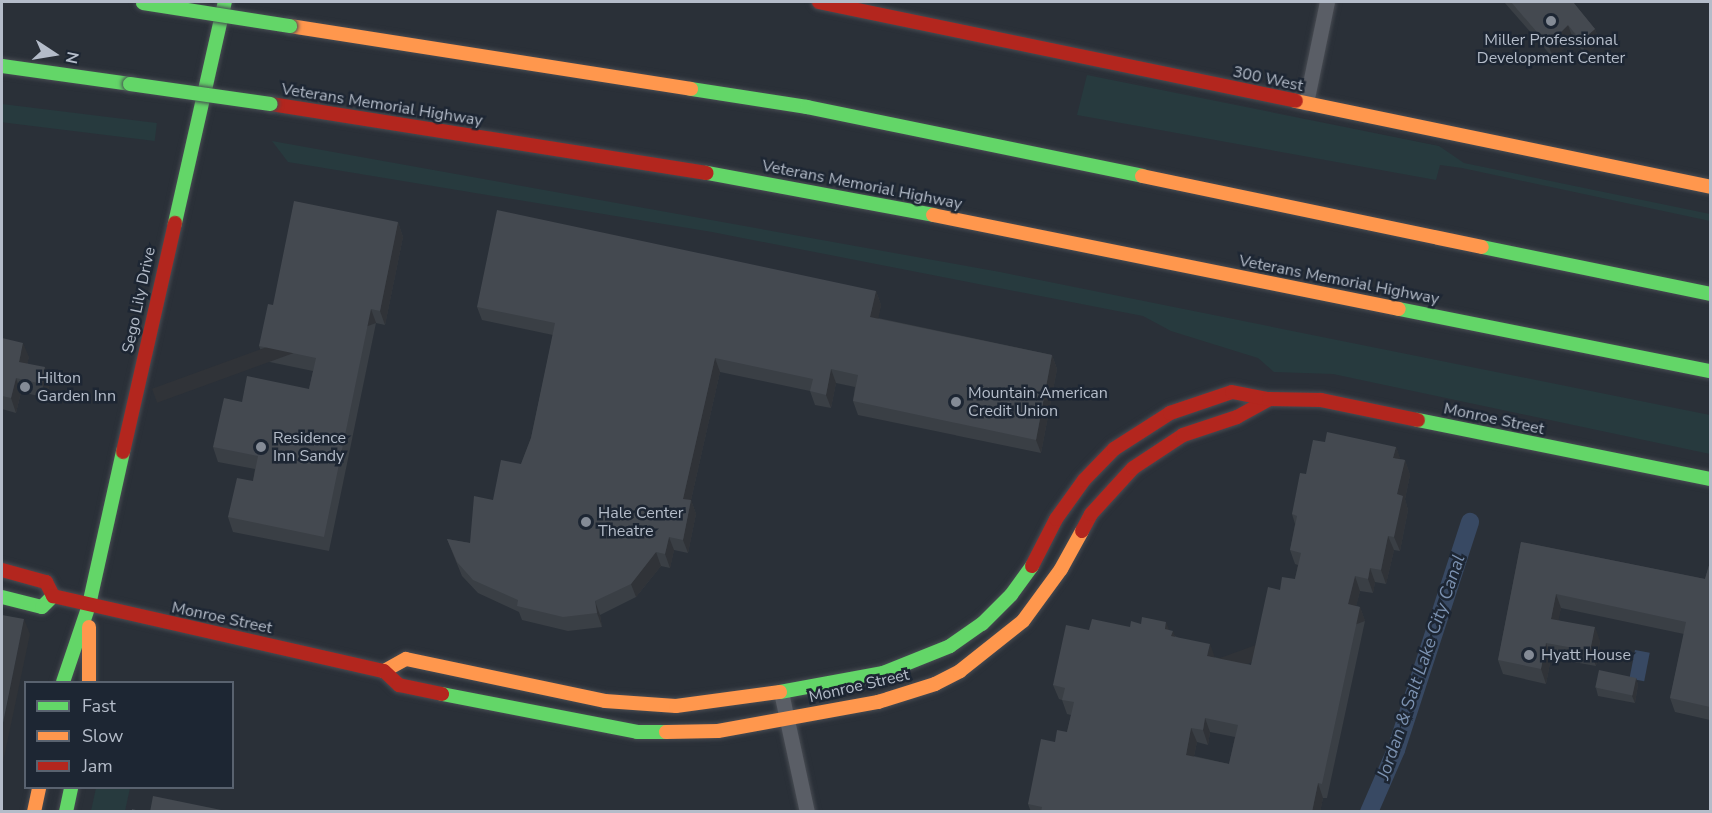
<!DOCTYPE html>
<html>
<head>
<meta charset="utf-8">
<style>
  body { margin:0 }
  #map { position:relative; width:1712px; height:813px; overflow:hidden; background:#2a3038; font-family:"Nunito Sans",sans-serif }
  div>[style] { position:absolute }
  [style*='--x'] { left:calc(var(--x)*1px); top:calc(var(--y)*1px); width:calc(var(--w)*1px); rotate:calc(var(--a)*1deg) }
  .green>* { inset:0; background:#273a3e; transform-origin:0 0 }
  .water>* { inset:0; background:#384963; transform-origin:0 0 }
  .canal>* { height:18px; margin:-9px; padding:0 9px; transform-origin:9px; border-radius:9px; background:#384963 }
  .roads { filter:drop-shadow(0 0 2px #484c53) drop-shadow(0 0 2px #484c53) }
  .street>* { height:15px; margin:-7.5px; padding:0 7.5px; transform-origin:7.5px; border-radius:7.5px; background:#5a5e66 }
  .fast>* { height:14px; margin:-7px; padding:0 7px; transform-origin:7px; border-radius:7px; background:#63d668 }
  .slow>* { height:14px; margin:-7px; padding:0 7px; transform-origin:7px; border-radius:7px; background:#ff974d }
  .jam>* { height:14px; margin:-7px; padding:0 7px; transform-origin:7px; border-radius:7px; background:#b3261e }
  .bridges { filter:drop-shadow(0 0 2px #474c53) drop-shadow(0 0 2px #474c53) }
  .fast-bridge>* { height:14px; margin:-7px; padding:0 7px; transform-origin:7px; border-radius:7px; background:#63d668 }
  .wall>* { inset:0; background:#3a3f45 }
  .shaded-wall>* { inset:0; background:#303338; transform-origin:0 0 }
  .building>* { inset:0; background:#444950; transform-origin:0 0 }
  .dots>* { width:16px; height:16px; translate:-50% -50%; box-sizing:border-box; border:3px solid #1d2633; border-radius:50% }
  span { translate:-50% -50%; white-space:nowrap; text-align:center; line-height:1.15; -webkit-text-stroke:5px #1d2633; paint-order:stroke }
  .poi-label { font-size:16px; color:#b4bcc9 }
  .left { translate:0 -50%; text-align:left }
  .street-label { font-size:16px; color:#b4bcc9 }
  .water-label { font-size:18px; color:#7c92b1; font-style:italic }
  .frame { position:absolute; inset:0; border:3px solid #b4bcc9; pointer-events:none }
  .legend { position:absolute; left:24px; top:681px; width:210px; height:108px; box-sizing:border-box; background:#1d2633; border:2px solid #59626f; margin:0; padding:8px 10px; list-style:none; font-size:18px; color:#b4bcc9 }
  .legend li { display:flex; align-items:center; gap:12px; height:30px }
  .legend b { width:30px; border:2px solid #59626f }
  .north { position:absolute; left:24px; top:24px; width:60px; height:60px; -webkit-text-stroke:4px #1d2633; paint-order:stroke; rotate:102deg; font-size:16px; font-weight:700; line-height:24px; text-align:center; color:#b4bcc9 }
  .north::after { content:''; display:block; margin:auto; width:21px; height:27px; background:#b4bcc9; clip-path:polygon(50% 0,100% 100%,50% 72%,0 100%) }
</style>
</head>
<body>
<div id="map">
  <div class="green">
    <i style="clip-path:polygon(1087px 75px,1439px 146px,1464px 163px,1710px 214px,1710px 221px,1462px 168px,1440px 165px,1436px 180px,1077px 115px)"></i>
    <i style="left:2px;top:104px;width:156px;height:18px;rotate:7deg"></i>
    <i style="clip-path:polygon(272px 141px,1000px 272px,1710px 415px,1710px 454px,1333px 374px,1274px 372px,1258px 358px,1171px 331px,1143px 316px,712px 232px,288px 162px)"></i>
    <i style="clip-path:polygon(96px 788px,130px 788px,125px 811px,91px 811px)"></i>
  </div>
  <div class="water">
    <i style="left:1635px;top:650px;width:15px;height:29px;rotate:11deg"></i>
  </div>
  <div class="canal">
    <i style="--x:1369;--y:812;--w:68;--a:-66.5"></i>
    <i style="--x:1396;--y:750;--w:240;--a:-72"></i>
  </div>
  <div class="roads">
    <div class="street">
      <i style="--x:1306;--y:103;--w:103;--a:-78.3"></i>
      <i style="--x:781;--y:692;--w:123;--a:77.8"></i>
    </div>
    <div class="fast">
      <i style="--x:2;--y:66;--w:129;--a:8"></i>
      <i style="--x:691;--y:89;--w:117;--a:8.8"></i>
      <i style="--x:807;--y:107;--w:342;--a:11.6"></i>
      <i style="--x:707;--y:173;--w:230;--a:10.5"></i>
      <i style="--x:175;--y:223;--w:227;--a:-77.3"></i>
      <i style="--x:1482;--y:247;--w:233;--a:11.6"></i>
      <i style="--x:1399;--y:309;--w:317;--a:11.3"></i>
      <i style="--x:1418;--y:420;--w:298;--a:11.4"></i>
      <i style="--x:2;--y:597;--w:41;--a:14"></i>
      <i style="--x:42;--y:607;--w:16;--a:-45"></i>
      <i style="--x:63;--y:682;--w:81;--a:-71.3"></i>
      <i style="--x:89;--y:605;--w:157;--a:-77.5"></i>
      <i style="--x:780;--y:692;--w:105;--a:-10.5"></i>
      <i style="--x:883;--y:673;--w:72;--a:-21.9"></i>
      <i style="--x:950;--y:646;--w:39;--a:-35"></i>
      <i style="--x:982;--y:624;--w:41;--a:-45"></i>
      <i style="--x:1011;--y:595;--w:36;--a:-54"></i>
      <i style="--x:442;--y:694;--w:199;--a:11"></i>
      <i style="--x:637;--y:732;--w:29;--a:0"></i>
      <i style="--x:66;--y:812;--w:25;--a:-78"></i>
    </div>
    <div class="slow">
      <i style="--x:290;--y:26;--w:406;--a:8.9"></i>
      <i style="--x:1296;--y:101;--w:423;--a:11.7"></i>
      <i style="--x:1142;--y:176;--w:347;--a:11.8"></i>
      <i style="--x:933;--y:215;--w:475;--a:11.4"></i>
      <i style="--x:89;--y:627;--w:55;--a:90"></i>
      <i style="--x:384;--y:671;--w:25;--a:-29"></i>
      <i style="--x:406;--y:659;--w:203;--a:11.9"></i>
      <i style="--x:605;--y:701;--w:71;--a:4"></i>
      <i style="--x:676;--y:706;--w:105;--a:-7.7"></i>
      <i style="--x:666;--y:732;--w:52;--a:-1.1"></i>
      <i style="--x:718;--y:731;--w:163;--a:-10.3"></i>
      <i style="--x:878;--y:702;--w:60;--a:-17.5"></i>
      <i style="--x:935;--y:684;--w:28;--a:-27"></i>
      <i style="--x:960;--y:671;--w:80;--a:-38.4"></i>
      <i style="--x:1023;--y:621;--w:64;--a:-53.8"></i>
      <i style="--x:1061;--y:569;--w:43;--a:-61.1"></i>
      <i style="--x:34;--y:812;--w:25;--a:-78"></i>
    </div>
    <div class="jam">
      <i style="--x:819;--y:2;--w:487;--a:11.7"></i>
      <i style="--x:271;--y:104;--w:441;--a:9"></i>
      <i style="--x:123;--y:452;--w:235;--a:-77.2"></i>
      <i style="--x:1082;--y:531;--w:19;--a:-62"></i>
      <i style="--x:1091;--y:514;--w:62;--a:-47.6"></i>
      <i style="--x:1133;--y:468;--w:60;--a:-33.4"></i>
      <i style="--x:1183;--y:435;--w:57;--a:-18.4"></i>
      <i style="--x:1237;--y:417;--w:37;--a:-29"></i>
      <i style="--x:1032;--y:566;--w:53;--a:-62.9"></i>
      <i style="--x:1056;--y:519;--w:48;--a:-54.3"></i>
      <i style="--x:1084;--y:480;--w:43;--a:-45.9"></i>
      <i style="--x:1114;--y:449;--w:67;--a:-32.7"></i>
      <i style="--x:1170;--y:413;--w:65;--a:-18.7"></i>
      <i style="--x:1232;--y:392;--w:38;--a:11"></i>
      <i style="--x:1269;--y:399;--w:52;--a:1.1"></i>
      <i style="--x:1321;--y:400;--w:99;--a:11.7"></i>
      <i style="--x:2;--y:570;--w:46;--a:15.3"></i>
      <i style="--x:46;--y:582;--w:16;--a:63"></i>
      <i style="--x:53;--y:596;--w:339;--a:12.8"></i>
      <i style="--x:384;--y:671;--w:21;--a:43"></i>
      <i style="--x:399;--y:685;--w:44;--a:11.8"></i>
    </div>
  </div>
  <div class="bridges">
    <div class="fast-bridge">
      <i style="--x:143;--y:3;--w:149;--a:8.9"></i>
      <i style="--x:130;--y:84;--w:142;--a:8.1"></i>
    </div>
  </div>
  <div class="wall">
    <i style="clip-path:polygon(1504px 2px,1573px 2px,1595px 29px,1600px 43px,1586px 55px,1573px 39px,1554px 59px)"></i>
    <i style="clip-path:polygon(398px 222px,403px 237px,385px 325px,376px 323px,329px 551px,233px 532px,228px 517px,253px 481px,255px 469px,218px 462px,213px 447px,242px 402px,309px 389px,313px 371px,265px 361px,259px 346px,273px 305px)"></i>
    <i style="clip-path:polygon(876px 291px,881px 305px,878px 318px,1052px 355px,1057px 369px,1041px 453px,858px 415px,853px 401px,855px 387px,836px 383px,831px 408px,815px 405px,810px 391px,720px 372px,691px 500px,696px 514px,688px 553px,674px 550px,670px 568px,661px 566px,636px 597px,600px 615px,602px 627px,568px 631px,522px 620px,519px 612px,478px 593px,462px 576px,447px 539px,470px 543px,493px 500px,521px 464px,531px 438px,553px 335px,482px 320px,477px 307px)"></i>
    <i style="clip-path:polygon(2px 338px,29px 357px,27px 363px,50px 382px,47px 398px,21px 392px,16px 413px,2px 409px)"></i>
    <i style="clip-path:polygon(evenodd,1396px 447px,1400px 459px,1405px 460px,1410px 475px,1405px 499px,1408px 510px,1400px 551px,1394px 550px,1386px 584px,1375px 582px,1373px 593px,1360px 591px,1356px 606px,1360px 607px,1365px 621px,1327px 798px,1323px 798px,1320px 812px,1031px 812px,1028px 804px,1055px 742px,1067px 732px,1071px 715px,1067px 714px,1062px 700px,1059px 699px,1053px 685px,1089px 630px,1130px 627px,1169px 630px,1175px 636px,1214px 657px,1251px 665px,1280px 590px,1295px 579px,1298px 565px,1295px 564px,1290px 550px,1295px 524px,1292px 514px,1306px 474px,1396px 447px,1210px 732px,1235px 737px,1229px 764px,1194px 756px,1197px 742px,1208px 745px,1210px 732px)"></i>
    <i style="clip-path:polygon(1521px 542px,1705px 579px,1710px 562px,1710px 720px,1675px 712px,1670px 698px,1684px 634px,1561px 608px,1558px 620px,1600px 641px,1596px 666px,1551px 658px,1546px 684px,1503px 674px,1498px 660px)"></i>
    <i style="clip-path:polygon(1636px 678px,1638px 685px,1635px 703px,1598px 696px,1596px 688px)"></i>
  </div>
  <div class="shaded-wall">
    <i style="clip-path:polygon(1568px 25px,1573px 39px,1554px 59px,1548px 45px)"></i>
    <i style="clip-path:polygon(1595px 29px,1600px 43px,1586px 55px,1581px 41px)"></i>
    <i style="clip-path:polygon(398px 222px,403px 237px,385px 325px,380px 311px)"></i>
    <i style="clip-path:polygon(876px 291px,881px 305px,876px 331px,870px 317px)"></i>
    <i style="left:371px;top:309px;width:15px;height:233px;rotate:70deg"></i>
    <i style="clip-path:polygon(23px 343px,29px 357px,24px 376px,19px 362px)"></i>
    <i style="clip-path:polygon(1052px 355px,1057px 369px,1041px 453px,1036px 440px)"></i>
    <i style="clip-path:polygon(715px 358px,720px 372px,688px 513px,683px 499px)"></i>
    <i style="clip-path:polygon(45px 367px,50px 382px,47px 398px,42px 384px)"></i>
    <i style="clip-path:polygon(831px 369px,836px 383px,831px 408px,826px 395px)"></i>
    <i style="clip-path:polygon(16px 378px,21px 392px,16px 413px,11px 398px)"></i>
    <i style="clip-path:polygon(1396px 447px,1401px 461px,1393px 458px)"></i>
    <i style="clip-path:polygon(1405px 460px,1410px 475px,1405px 499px,1408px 510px,1400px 551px,1394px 537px,1397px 494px)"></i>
    <i style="clip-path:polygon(691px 500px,696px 514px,688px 553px,683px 540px)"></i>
    <i style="clip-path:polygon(1388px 536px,1394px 550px,1386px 584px,1381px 570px)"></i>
    <i style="clip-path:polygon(669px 537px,674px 550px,670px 568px,665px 554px)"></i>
    <i style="clip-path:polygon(656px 552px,661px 566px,636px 597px,631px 584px)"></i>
    <i style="clip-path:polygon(1370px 568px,1375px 582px,1373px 593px,1368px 579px)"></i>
    <i style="clip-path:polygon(1355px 576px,1360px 591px,1353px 619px,1348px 604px)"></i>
    <i style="clip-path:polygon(1556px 594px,1561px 608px,1556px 633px,1551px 619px)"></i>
    <i style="clip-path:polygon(595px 601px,600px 615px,602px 627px,597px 613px)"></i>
    <i style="left:1360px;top:607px;width:15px;height:181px;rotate:70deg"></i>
    <i style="clip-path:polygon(24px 619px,30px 634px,2px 767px,2px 728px)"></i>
    <i style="clip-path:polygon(1166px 622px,1171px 635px,1173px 631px,1178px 645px,1165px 629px)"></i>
    <i style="clip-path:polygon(1595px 627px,1600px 641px,1596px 666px,1590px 651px)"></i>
    <i style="clip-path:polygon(1546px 643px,1551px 658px,1546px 684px,1541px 669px)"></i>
    <i style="clip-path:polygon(1210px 644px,1215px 658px,1207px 656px)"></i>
    <i style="clip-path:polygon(1636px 678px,1638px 685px,1635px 703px,1632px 696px)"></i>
    <i style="clip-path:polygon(1205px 718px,1210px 732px,1208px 745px,1203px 730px)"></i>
    <i style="clip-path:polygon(1191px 728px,1197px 742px,1191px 769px,1186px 755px)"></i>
    <i style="clip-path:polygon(1318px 783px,1323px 798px,1320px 812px,1312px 812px)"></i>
  </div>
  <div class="building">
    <i style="clip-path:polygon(1511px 2px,1573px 2px,1595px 29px,1581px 41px,1568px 25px,1548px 45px)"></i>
    <i style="clip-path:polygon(294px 201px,398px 222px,380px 311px,371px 309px,324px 537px,228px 517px,237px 478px,253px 481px,258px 456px,213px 447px,224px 398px,242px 402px,247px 376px,309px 389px,316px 358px,259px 346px,268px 304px,273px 305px)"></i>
    <i style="clip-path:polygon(497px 210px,876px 291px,870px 317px,1052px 355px,1036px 440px,853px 401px,858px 375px,831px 369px,826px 395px,810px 391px,813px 379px,715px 358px,683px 499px,691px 500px,683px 540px,669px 537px,665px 554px,656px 552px,631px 584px,595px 601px,597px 613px,563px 617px,517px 606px,518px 600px,473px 580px,457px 562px,447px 539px,470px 543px,474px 496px,493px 500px,501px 460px,521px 464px,531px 438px,555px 323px,477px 307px)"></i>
    <i style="clip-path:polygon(2px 338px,23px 343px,19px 362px,45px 367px,42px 384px,16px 378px,11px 398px,2px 396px)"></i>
    <i style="clip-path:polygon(evenodd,1327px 432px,1396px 447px,1393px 458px,1405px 460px,1397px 494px,1403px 496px,1394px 537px,1388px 536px,1381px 570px,1370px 568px,1368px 579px,1355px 576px,1348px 604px,1360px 607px,1322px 784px,1318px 783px,1312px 812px,1041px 812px,1042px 807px,1028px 804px,1041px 739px,1055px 742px,1057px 730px,1067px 732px,1074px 702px,1062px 700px,1065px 688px,1053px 685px,1066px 625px,1089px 630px,1092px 619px,1130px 627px,1131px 621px,1141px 624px,1142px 617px,1166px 622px,1165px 629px,1173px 631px,1171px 636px,1210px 644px,1207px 656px,1251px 665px,1268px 587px,1280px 590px,1282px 577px,1295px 579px,1301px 553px,1290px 550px,1297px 516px,1292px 514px,1300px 473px,1306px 474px,1313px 440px,1325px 442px,1327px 432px,1205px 718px,1238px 725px,1229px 764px,1186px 755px,1191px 728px,1203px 730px,1205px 718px)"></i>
    <i style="clip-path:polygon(1521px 542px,1705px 579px,1710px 562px,1710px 707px,1670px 698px,1686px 622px,1556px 594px,1551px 619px,1595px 627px,1590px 651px,1546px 643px,1541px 669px,1498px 660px)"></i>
    <i style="clip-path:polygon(2px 615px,24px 619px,2px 728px)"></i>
    <i style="left:1599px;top:670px;width:38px;height:18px;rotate:12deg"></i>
    <i style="clip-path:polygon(153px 796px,226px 811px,226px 812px,150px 812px)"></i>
    <i style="clip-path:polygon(132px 809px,144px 812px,132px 812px)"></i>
  </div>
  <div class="dots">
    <i style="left:1551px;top:21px;background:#848b96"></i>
    <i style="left:25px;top:387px;background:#848b96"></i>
    <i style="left:956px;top:402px;background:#848b96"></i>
    <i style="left:261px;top:447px;background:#848b96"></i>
    <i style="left:586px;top:522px;background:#848b96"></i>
    <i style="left:1529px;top:655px;background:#848b96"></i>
  </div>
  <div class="poi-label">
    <span style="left:1551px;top:49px">Miller Professional<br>Development Center</span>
    <span class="left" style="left:37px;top:387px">Hilton<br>Garden Inn</span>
    <span class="left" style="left:968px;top:402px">Mountain American<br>Credit Union</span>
    <span class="left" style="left:273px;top:447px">Residence<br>Inn Sandy</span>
    <span class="left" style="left:598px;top:522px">Hale Center<br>Theatre</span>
    <span class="left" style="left:1541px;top:655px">Hyatt House</span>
  </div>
  <div class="street-label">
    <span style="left:1268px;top:79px;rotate:12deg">300 West</span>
    <span style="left:382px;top:105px;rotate:9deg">Veterans Memorial Highway</span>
    <span style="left:862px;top:185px;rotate:11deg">Veterans Memorial Highway</span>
    <span style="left:1339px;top:280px;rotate:11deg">Veterans Memorial Highway</span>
    <span style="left:139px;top:300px;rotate:-78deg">Sego Lily Drive</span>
    <span style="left:1494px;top:419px;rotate:12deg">Monroe Street</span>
    <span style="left:222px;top:618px;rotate:12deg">Monroe Street</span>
    <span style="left:859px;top:686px;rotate:-13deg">Monroe Street</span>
  </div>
  <div class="water-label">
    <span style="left:1421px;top:667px;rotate:-71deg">Jordan &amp; Salt Lake City Canal</span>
  </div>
  <div class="frame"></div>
  <ul class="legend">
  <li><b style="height:8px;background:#63d668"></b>Fast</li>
  <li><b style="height:8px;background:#ff974d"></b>Slow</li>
  <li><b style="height:8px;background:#b3261e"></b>Jam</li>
  </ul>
  <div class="north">N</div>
</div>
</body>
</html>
